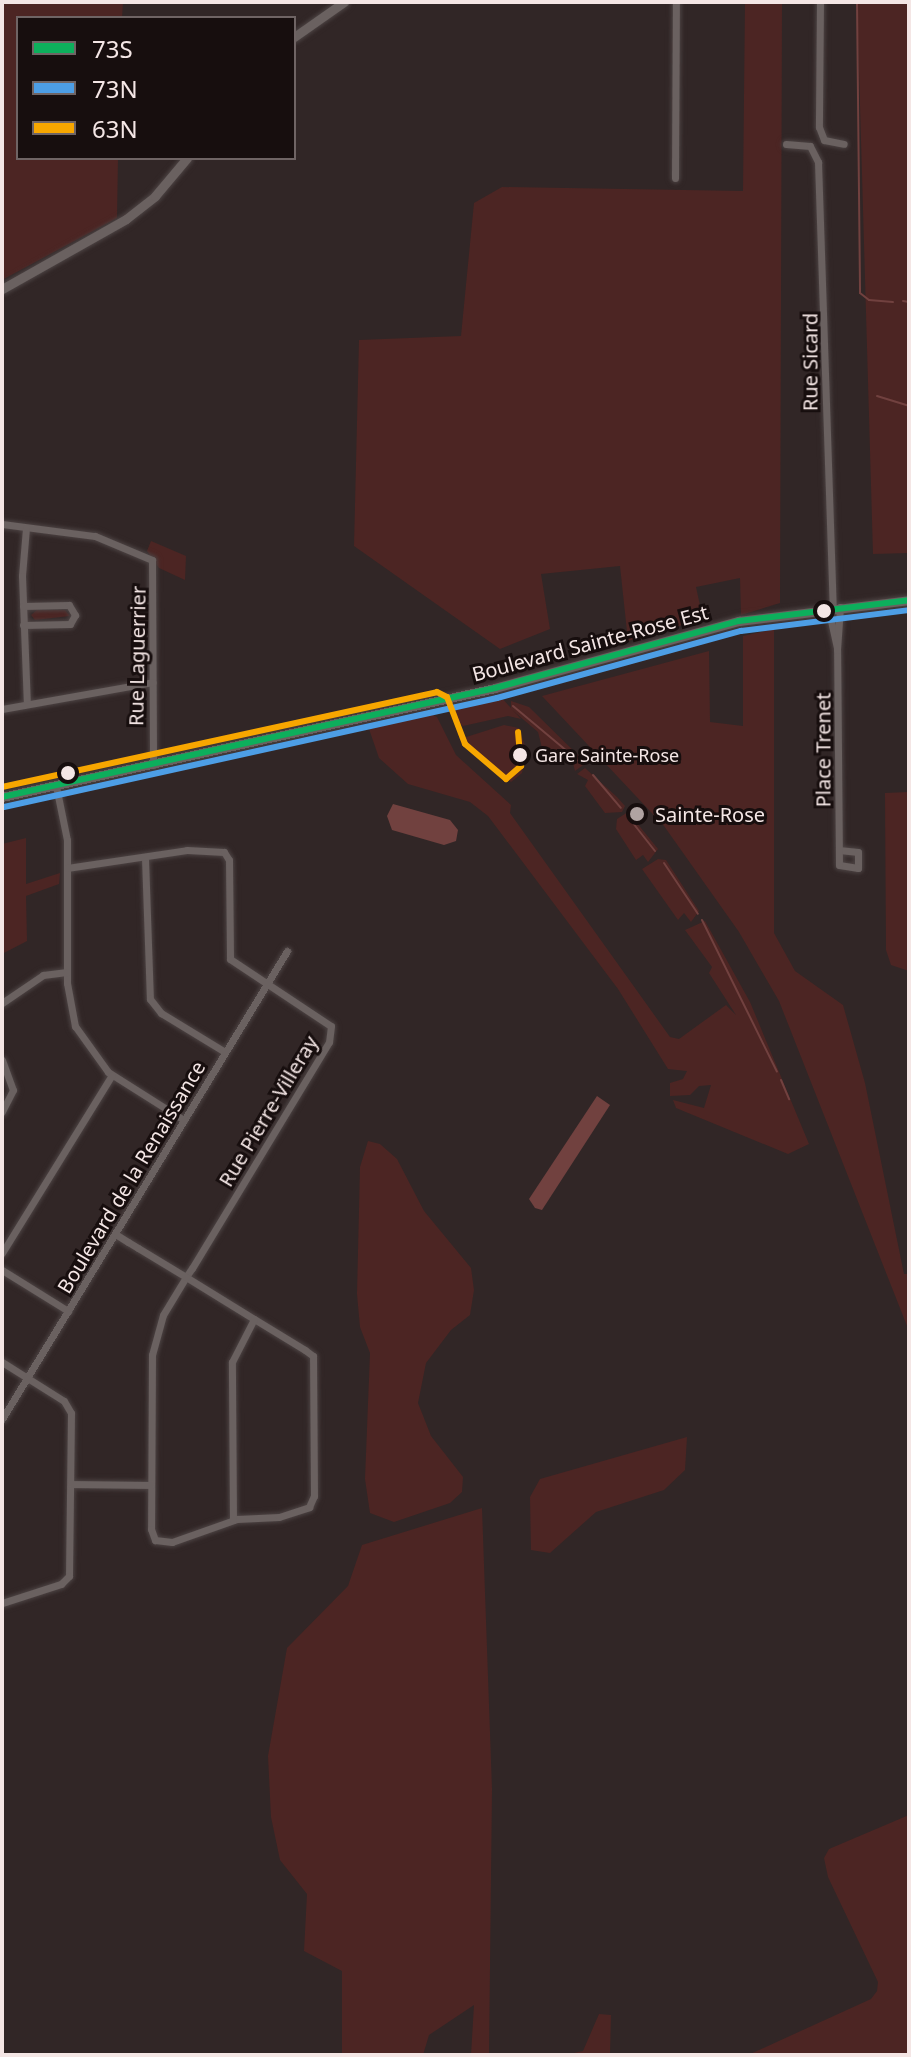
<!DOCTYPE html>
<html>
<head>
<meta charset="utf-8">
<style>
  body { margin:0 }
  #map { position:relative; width:911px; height:2057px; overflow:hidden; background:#312626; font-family:"Noto Sans",sans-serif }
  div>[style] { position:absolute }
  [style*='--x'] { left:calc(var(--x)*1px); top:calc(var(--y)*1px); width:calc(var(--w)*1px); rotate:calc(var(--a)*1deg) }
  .green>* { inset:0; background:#4c2523 }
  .water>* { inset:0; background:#71413f }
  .stream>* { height:2px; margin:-1px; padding:0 1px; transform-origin:1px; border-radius:1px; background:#71413f }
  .roads { filter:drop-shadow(0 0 2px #4c4343) drop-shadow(0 0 2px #4c4343) }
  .minor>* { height:7px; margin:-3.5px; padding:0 3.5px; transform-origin:3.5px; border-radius:3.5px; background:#6a6160 }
  .tertiary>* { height:9px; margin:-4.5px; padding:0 4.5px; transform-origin:4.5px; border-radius:4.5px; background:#6a6160 }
  .bus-1>* { height:6px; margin:-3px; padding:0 3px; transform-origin:3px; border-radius:3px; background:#0daf5c }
  .bus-2>* { height:6px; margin:-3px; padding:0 3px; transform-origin:3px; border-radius:3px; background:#4d9ee5 }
  .bus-3>* { height:6px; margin:-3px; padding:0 3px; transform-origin:3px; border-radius:3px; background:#f7a600 }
  .dots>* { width:22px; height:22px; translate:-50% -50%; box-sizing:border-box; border:4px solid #170e0e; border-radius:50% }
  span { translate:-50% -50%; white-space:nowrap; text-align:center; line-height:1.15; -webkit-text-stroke:6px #170e0e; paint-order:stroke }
  .bus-label { font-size:18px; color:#f4e6e5 }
  .left { translate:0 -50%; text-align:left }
  .street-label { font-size:20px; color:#f4e6e5 }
  .poi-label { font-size:20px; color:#f4e6e5 }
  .frame { position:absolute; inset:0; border:4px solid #f4e6e5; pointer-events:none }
  .legend { position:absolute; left:16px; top:16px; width:280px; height:144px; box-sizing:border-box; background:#170e0e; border:2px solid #6f6464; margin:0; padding:10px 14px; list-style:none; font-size:24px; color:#f4e6e5 }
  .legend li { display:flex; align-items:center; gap:16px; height:40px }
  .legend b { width:40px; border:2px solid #6f6464 }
</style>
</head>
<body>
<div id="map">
  <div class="green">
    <i style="clip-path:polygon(2px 2px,123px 2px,122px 18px,18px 18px,18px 158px,118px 158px,117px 218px,2px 280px)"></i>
    <i style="clip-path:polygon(745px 2px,782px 2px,780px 603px,741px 615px,740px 578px,696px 587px,703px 619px,628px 641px,620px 566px,541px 574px,550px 629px,500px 649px,354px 546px,359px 340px,461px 336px,474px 203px,502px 187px,743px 191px)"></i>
    <i style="clip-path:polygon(857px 2px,909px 2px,909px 553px,873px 554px)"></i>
    <i style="clip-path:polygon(151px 541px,186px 556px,185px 580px,159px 568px,147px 551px)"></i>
    <i style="clip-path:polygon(37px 610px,65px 610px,70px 616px,35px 620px,31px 615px)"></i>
    <i style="clip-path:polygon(774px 629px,774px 933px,795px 971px,843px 1005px,865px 1083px,904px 1274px,909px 1274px,909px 1331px,779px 1001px,739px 932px,664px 826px,542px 696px,709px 651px,710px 722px,743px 726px,743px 636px)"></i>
    <i style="clip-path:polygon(500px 696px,521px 719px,508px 716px,463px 726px,454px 719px,455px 706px)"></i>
    <i style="clip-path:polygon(511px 701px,529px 707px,586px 763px,575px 771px,572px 759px,568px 762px,542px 748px,538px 732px,511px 709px)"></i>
    <i style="clip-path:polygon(429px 713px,437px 717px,456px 755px,511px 805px,510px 813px,670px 1037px,679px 1039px,726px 1005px,736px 1015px,709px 973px,712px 967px,685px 930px,705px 921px,750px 1002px,809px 1144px,788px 1154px,676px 1108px,673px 1100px,704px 1108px,711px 1085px,699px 1086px,690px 1095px,670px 1096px,670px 1083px,683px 1079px,687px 1071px,668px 1069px,618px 989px,488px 816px,470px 802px,408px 784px,379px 758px,368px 726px)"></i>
    <i style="clip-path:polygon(504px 725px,519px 728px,527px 752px,522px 773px,511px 782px,460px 739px)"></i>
    <i style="clip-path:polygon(585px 768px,617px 797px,625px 806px,622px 812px,605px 813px,585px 786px,588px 780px,577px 774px)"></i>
    <i style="clip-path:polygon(909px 792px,909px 971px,891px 965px,886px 950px,885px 793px)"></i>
    <i style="clip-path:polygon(628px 812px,658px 849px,648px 862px,643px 855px,636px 860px,616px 829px,617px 819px)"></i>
    <i style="clip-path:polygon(26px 838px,26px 884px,60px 873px,59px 884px,26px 896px,27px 941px,2px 954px,2px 844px)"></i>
    <i style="clip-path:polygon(658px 859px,666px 860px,699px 911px,691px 922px,684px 913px,678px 920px,642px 869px)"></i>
    <i style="clip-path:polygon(368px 1141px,380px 1144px,397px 1159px,424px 1211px,471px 1268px,474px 1290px,470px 1315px,451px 1330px,426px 1363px,418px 1403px,431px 1436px,463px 1477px,462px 1492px,450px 1503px,394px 1522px,370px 1513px,365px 1479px,370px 1353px,360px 1327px,357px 1294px,360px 1167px)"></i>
    <i style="clip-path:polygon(687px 1437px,685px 1470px,664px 1490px,596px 1512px,550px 1553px,531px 1550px,530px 1497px,540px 1479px)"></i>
    <i style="clip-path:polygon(482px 1508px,492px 1789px,489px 2055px,471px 2055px,474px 2005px,429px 2035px,423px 2055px,342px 2055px,342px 1971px,304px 1951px,307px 1894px,280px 1860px,271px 1817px,268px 1756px,287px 1648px,348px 1586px,362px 1545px)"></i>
    <i style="clip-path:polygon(909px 1815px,909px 2055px,748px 2055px,871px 1999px,877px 1991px,878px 1982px,828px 1877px,824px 1858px,829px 1849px)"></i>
    <i style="clip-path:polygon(599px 2014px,611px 2015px,610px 2055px,565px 2055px,583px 2051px)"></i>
  </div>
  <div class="water">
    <i style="clip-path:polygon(393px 804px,450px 820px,458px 830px,456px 841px,444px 845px,392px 830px,387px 816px)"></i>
    <i style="clip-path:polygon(597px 1096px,610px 1105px,542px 1210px,535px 1208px,529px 1199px)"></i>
  </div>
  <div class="stream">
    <i style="--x:857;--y:2;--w:291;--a:89.4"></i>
    <i style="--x:860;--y:293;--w:11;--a:38"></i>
    <i style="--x:869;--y:300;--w:24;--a:5"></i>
    <i style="--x:903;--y:301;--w:6;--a:9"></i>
    <i style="--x:877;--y:396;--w:34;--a:17"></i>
    <i style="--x:513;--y:706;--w:87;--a:39.9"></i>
    <i style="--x:593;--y:775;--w:43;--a:49.7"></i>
    <i style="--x:629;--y:818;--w:42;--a:51.8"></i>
    <i style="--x:664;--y:863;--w:61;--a:56.3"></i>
    <i style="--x:702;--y:920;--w:169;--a:63.7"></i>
    <i style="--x:781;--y:1080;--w:21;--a:67"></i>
  </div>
  <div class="roads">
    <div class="minor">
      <i style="--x:820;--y:2;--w:125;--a:90.5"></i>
      <i style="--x:819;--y:127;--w:14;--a:69"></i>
      <i style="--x:824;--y:140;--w:20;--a:11"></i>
      <i style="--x:786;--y:144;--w:24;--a:5"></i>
      <i style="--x:810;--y:146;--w:18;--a:63"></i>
      <i style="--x:818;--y:162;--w:444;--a:88.1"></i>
      <i style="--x:675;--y:178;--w:176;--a:-89.7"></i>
      <i style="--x:2;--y:524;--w:94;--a:7.4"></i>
      <i style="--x:95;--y:536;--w:62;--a:22.8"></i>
      <i style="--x:152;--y:560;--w:205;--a:89.7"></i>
      <i style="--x:26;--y:528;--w:48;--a:94.8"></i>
      <i style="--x:22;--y:576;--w:128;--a:87.8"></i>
      <i style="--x:23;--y:606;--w:46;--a:-1.2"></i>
      <i style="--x:69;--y:605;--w:12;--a:59"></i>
      <i style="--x:75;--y:615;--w:10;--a:119"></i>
      <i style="--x:70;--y:624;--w:47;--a:178.8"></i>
      <i style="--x:828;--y:607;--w:42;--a:77.6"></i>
      <i style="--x:2;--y:709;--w:153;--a:-10.1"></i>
      <i style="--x:56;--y:786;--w:55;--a:78.5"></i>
      <i style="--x:67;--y:840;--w:143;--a:90"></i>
      <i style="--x:67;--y:983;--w:44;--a:79.5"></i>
      <i style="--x:75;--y:1026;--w:57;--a:54.3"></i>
      <i style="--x:108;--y:1072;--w:90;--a:32.3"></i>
      <i style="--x:839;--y:850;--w:19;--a:6"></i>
      <i style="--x:858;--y:852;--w:16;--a:90"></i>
      <i style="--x:858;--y:868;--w:19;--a:-171"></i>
      <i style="--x:839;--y:865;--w:215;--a:-90.5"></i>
      <i style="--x:837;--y:650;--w:43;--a:-86"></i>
      <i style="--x:145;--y:858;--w:141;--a:88"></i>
      <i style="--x:150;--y:999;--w:18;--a:52"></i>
      <i style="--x:161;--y:1013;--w:75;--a:31.4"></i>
      <i style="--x:67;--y:868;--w:121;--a:-8.5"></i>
      <i style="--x:187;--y:850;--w:37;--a:3"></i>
      <i style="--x:224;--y:852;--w:9;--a:58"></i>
      <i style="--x:229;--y:860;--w:99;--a:89.4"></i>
      <i style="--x:230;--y:959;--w:121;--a:33.6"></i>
      <i style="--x:331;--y:1026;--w:16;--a:97"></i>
      <i style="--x:329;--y:1042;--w:264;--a:121.2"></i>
      <i style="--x:192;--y:1268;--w:11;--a:124"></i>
      <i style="--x:186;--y:1277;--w:44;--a:121.2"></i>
      <i style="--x:163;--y:1315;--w:41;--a:105.4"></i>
      <i style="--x:152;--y:1355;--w:174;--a:90.3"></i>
      <i style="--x:151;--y:1529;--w:12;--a:70"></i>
      <i style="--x:155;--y:1540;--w:17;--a:7"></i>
      <i style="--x:172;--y:1542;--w:69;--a:-19.5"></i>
      <i style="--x:237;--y:1519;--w:42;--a:-2.7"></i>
      <i style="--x:279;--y:1517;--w:32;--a:-18"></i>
      <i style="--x:309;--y:1507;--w:12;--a:-66"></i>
      <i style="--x:314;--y:1496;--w:140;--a:-90.4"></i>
      <i style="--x:313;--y:1356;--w:10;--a:-143"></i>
      <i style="--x:305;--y:1350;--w:60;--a:-148.7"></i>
      <i style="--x:254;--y:1319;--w:80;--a:-148.3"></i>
      <i style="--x:186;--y:1277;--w:56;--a:-148.9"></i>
      <i style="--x:138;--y:1248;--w:12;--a:-149"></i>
      <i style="--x:128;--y:1242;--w:15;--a:-148"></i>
      <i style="--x:2;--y:1003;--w:50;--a:-34.3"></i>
      <i style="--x:43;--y:975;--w:24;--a:-7"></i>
      <i style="--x:2;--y:1060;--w:32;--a:70"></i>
      <i style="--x:13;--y:1090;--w:25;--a:117"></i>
      <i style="--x:2;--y:1253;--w:209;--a:-58.3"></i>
      <i style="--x:2;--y:1270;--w:78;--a:31.8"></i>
      <i style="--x:2;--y:1362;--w:73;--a:32.2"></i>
      <i style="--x:64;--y:1401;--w:14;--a:60"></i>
      <i style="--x:71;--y:1413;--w:163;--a:90.7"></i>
      <i style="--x:69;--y:1576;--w:11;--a:135"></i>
      <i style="--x:61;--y:1584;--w:62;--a:162.1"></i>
      <i style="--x:2;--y:1419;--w:548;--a:-58.66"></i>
      <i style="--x:71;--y:1484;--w:80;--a:0.7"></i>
      <i style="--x:233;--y:1520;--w:158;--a:-90.4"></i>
      <i style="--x:232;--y:1362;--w:48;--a:-62.9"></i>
    </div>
    <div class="tertiary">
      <i style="--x:294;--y:37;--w:61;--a:-35"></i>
      <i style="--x:2;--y:289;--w:142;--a:-29.4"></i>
      <i style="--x:126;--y:219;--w:37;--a:-38"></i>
      <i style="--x:155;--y:196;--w:50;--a:-49.9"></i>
      <i style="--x:2;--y:797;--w:505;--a:-12.47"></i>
      <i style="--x:495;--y:688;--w:253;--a:-15.4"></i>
      <i style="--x:739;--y:621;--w:171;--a:-7"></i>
    </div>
  </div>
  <div class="bus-1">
    <i style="--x:2;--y:797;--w:505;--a:-12.47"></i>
    <i style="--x:495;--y:688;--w:253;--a:-15.4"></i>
    <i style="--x:739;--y:621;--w:171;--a:-7"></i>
  </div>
  <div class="bus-2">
    <i style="--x:4;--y:807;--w:505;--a:-12.47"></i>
    <i style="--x:497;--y:698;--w:253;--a:-15.4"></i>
    <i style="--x:741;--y:631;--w:169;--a:-7.1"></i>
  </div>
  <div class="bus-3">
    <i style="--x:2;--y:787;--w:445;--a:-12.3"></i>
    <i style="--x:437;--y:692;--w:11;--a:27"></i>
    <i style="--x:447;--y:697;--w:50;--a:69"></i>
    <i style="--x:465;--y:744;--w:54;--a:40.5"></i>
    <i style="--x:506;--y:779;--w:20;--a:-41"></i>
    <i style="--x:521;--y:766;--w:34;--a:-95"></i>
  </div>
  <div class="dots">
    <i style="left:824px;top:611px;background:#f4e6e5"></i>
    <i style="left:520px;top:755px;background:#f4e6e5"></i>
    <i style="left:68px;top:773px;background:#f4e6e5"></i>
    <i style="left:637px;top:814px;background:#b0a3a2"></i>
  </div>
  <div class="bus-label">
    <span class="left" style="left:535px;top:755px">Gare Sainte-Rose</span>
  </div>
  <div class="street-label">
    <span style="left:810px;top:362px;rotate:-90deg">Rue Sicard</span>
    <span style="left:590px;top:643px;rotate:-15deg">Boulevard Sainte-Rose Est</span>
    <span style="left:137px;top:656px;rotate:-89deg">Rue Laguerrier</span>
    <span style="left:823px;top:750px;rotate:-90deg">Place Trenet</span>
    <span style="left:268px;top:1111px;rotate:-59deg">Rue Pierre-Villeray</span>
    <span style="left:131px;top:1177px;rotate:-59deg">Boulevard de la Renaissance</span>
  </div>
  <div class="poi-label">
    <span class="left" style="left:655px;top:814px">Sainte-Rose</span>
  </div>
  <div class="frame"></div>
  <ul class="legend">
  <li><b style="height:10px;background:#0daf5c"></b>73S</li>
  <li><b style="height:10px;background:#4d9ee5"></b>73N</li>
  <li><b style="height:10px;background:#f7a600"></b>63N</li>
  </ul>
</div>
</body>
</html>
